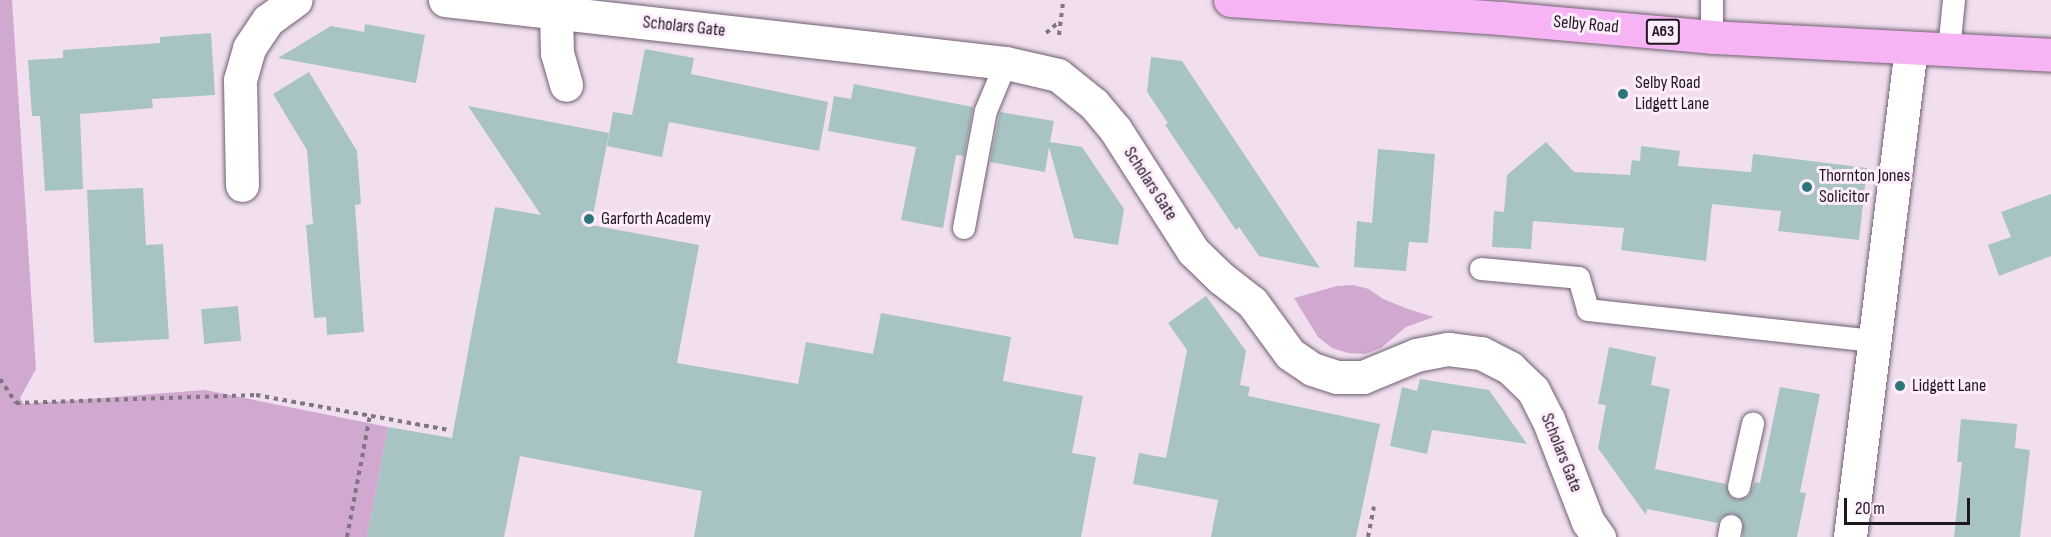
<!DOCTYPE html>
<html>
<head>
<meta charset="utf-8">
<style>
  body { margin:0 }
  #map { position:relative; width:2051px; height:537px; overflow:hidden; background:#f1dff0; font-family:"Sofia Sans Condensed",sans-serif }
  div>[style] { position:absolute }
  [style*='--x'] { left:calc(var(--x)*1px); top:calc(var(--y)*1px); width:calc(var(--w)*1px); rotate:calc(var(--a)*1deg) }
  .green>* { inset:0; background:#d1a8d0 }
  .building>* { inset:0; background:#a7c3c4; transform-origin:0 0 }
  .path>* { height:4px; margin-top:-2px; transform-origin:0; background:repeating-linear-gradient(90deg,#807580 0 4.5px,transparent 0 9px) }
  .roads { filter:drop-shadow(0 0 2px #6f606f) drop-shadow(0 0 2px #6f606f) }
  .lane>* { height:22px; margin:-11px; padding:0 11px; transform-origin:11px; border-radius:11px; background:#fff }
  .street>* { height:33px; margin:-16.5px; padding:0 16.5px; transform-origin:16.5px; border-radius:16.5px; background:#fff }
  .secondary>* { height:33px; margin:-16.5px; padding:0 16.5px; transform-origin:16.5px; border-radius:16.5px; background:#fff }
  .highway>* { height:33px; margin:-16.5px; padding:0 16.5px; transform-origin:16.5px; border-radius:16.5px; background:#f7b4f5 }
  .dots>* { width:16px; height:16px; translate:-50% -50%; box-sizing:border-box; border:3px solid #ffedfe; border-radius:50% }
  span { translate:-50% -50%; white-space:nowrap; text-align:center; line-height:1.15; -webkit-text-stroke:6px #ffedfe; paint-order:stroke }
  .shield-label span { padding:2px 4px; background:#ffedfe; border:2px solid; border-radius:4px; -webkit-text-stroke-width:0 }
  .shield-label { font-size:16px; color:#1f191f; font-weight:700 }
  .street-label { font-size:18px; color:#1f191f }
  .poi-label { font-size:18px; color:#1f191f }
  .left { translate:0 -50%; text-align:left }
  .scale { position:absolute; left:1844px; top:498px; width:126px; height:27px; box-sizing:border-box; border:3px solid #1f191f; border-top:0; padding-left:8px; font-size:18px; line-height:21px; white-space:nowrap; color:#1f191f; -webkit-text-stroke:4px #ffedfe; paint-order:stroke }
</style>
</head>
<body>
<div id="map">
  <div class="green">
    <i style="clip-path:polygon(0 0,12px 0,36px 369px,20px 398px,24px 404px,205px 390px,388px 427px,367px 537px,0 537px)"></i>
    <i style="clip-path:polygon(1353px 285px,1369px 289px,1383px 299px,1408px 309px,1434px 317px,1406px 327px,1381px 348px,1365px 354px,1348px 353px,1332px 348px,1318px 337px,1294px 298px,1337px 286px)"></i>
  </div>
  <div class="building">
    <i style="clip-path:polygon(365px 24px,425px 35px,416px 83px,278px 58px,331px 26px,364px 32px)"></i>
    <i style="clip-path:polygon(211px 33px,215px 95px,152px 99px,153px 108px,80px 114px,83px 189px,45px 191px,40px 116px,32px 116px,28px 60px,63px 58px,63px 50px,160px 43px,160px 37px)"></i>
    <i style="clip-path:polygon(645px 49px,694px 58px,691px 74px,828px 102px,819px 151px,669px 122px,662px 157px,607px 146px,613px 112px,632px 115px)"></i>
    <i style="clip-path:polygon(1151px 57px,1182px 61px,1320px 268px,1259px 256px,1239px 227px,1236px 230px,1165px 125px,1168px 123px,1147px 92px)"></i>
    <i style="clip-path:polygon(309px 72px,357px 151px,361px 204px,355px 205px,364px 332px,327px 335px,326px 317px,314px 318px,306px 225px,313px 224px,307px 150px,273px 94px)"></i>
    <i style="clip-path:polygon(854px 84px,973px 107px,964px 156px,956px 155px,943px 228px,901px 220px,916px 147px,828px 131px,834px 96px,851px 99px)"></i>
    <i style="clip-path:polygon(468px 106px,609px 133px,591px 225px,699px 245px,677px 363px,798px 384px,806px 342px,873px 354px,881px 313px,1011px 337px,1003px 381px,1083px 396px,1072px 453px,1096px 457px,1081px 537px,694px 537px,702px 491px,520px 456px,504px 537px,367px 537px,388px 427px,452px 438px,495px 207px,541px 215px)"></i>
    <i style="clip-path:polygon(1000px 112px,1054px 121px,1050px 142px,1082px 147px,1124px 209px,1118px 245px,1074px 238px,1049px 147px,1045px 172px,990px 162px)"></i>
    <i style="clip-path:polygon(1546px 142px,1574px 172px,1630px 175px,1632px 160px,1640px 161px,1641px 146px,1680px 151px,1678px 166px,1751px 172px,1753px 154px,1867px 168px,1859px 240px,1778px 231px,1781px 211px,1712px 204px,1706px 261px,1621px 250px,1624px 228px,1533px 221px,1531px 249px,1492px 247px,1494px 211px,1504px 212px,1507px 175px)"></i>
    <i style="clip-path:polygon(1378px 149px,1435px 154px,1428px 243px,1409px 242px,1406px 271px,1354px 267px,1357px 221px,1372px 223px)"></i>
    <i style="clip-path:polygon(143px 188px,146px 245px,163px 244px,169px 339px,94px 343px,87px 190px)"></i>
    <i style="clip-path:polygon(2051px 194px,2051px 256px,1999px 276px,1988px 245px,2011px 237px,2001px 212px)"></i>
    <i style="clip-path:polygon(1206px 296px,1246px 351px,1240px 385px,1250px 387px,1248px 396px,1380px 424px,1356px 537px,1211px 537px,1218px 500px,1133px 484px,1139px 453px,1166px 458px,1187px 350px,1168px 323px)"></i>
    <i style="left:238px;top:306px;width:35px;height:37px;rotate:85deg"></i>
    <i style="clip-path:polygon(1609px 347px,1656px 357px,1651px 385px,1670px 389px,1655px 469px,1726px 484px,1730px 496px,1737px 500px,1749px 496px,1755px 482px,1760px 483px,1780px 387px,1820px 394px,1800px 492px,1806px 493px,1797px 537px,1743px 537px,1743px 521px,1733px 513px,1721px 517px,1718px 523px,1647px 509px,1646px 515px,1598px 448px,1606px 405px,1598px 404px)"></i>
    <i style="clip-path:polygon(1420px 379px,1489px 390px,1527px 444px,1432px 430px,1427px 454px,1390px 446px,1402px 387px,1417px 391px)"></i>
    <i style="clip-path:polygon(1961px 419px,2017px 424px,2015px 448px,2030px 450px,2020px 537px,1954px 537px,1962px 462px,1957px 462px)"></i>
  </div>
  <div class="path">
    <i style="--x:1046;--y:33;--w:17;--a:-40"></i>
    <i style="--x:1059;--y:35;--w:35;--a:-83"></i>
    <i style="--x:0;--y:379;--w:29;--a:56"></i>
    <i style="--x:16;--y:403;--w:240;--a:-1.9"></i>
    <i style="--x:256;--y:395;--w:196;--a:10.3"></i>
    <i style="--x:347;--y:537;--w:124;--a:-79.3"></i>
    <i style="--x:1368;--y:537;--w:31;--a:-79"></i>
  </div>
  <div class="roads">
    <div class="lane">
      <i style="--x:1712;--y:0;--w:37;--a:90"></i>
      <i style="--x:1949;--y:50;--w:50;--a:-84.3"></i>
      <i style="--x:964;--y:228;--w:119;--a:-79.4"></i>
      <i style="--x:986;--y:111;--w:52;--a:-67.4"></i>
      <i style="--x:1481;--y:269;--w:98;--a:5.2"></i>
      <i style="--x:1579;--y:278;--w:33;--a:74"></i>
      <i style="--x:1588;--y:310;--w:288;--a:6.2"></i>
      <i style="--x:1739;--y:487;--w:65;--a:-77.5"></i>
      <i style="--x:1729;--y:537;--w:11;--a:-80"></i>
    </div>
    <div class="street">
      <i style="--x:445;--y:0;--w:565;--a:6.41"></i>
      <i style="--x:1006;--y:63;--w:53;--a:13"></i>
      <i style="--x:1058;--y:75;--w:46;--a:38.9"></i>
      <i style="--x:1094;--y:104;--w:33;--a:50"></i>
      <i style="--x:1115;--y:129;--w:145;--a:57.4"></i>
      <i style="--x:1193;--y:251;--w:39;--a:44"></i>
      <i style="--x:1221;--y:278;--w:39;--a:38"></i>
      <i style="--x:1252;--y:302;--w:64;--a:53.8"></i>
      <i style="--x:1290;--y:354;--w:27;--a:34"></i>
      <i style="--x:1312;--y:369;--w:26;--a:18"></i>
      <i style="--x:1337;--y:377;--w:26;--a:0"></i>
      <i style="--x:1363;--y:377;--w:57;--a:-22.5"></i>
      <i style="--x:1416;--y:355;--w:33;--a:-11"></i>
      <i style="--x:1448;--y:349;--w:33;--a:7"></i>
      <i style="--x:1481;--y:353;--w:33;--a:27"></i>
      <i style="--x:1510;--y:368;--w:32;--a:44"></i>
      <i style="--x:1533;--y:390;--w:33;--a:63"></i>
      <i style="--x:1548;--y:419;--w:110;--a:68.8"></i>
      <i style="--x:1588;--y:522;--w:19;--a:54"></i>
      <i style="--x:556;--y:13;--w:40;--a:88.6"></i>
      <i style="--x:557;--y:53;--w:33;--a:74"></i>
      <i style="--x:242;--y:185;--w:105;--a:-91.1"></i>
      <i style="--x:240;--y:80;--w:33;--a:-74"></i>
      <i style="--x:249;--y:48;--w:34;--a:-56"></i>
      <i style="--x:268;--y:20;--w:34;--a:-36"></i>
    </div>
    <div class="secondary">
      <i style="--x:1850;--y:537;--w:493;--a:-82.9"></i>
    </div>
    <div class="highway">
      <i style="--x:1230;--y:0;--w:272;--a:3.8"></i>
      <i style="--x:1501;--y:18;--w:212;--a:5.1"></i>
      <i style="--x:1712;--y:37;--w:339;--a:3"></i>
    </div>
  </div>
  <div class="dots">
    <i style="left:1623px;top:94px;background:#2d777c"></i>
    <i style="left:1807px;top:187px;background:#2d777c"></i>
    <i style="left:589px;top:219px;background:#2d777c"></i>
    <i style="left:1900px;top:386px;background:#2d777c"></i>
  </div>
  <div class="shield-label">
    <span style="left:1663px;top:32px">A63</span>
  </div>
  <div class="street-label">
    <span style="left:1586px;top:25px;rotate:5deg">Selby Road</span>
    <span style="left:684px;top:27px;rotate:6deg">Scholars Gate</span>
    <span style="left:1150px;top:184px;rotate:57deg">Scholars Gate</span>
    <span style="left:1561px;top:453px;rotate:68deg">Scholars Gate</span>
  </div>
  <div class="poi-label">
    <span class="left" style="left:1635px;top:94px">Selby Road<br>Lidgett Lane</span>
    <span class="left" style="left:1819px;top:187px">Thornton Jones<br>Solicitor</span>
    <span class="left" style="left:601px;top:219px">Garforth Academy</span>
    <span class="left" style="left:1912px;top:386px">Lidgett Lane</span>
  </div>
  <div class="scale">20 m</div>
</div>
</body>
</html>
